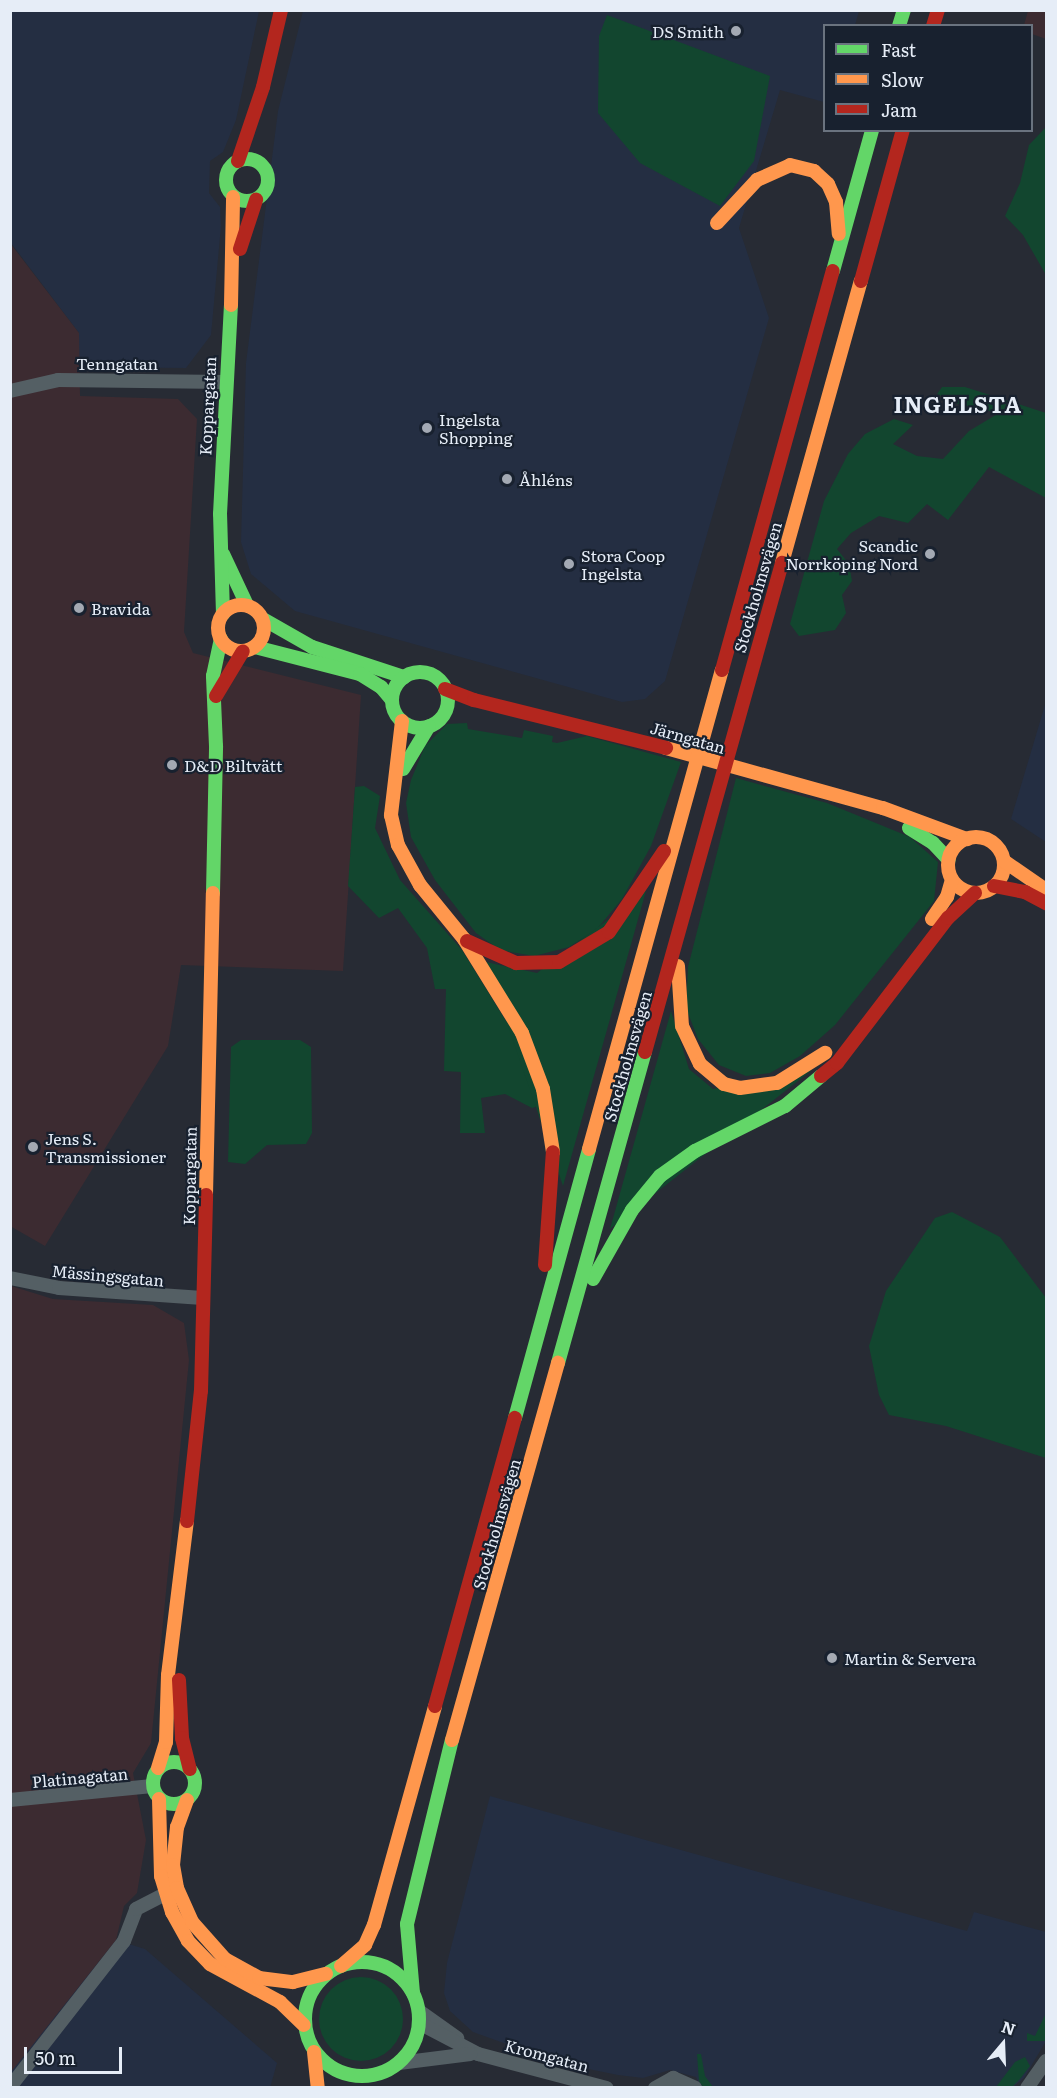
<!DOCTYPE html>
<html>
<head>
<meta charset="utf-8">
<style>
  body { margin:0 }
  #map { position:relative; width:1057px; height:2098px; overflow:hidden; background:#272b34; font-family:Literata,serif }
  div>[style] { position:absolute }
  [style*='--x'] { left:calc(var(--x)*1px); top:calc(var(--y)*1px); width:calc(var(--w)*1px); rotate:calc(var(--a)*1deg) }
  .built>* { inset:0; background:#242e42 }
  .industrial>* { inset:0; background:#3c2b31 }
  .green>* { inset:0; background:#12462f }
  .round { border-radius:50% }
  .street>* { height:14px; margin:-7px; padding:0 7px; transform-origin:7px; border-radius:7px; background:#545f64 }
  .fast>* { height:14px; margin:-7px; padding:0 7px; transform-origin:7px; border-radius:7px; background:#63d668 }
  .fast>.ring { margin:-7px; padding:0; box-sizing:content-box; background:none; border:14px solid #63d668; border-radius:50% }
  .slow>* { height:14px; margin:-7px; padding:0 7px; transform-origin:7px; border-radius:7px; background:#ff974d }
  .slow>.ring { margin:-7px; padding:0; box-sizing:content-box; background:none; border:14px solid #ff974d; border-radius:50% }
  .jam>* { height:14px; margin:-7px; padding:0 7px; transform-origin:7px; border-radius:7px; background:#b3261e }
  .dots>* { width:16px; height:16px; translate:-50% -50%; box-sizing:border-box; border:3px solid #18212f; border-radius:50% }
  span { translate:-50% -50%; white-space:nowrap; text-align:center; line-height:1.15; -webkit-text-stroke:4.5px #18212f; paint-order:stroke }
  .poi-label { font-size:16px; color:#e6edf7 }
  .right { translate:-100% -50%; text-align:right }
  .left { translate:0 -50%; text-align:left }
  .street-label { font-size:16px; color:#e6edf7 }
  .district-label { font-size:22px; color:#e6edf7; font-weight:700; letter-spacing:1.5px }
  .frame { position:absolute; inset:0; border:12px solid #e6edf7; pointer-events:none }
  .legend { position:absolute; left:823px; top:24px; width:210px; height:108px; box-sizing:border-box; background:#18212f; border:2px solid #6a737f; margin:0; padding:8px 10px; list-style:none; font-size:18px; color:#e6edf7 }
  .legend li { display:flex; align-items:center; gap:12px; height:30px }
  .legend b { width:30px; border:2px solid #6a737f }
  .north { position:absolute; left:973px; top:2014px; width:60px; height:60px; -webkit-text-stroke:4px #18212f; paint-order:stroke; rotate:19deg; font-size:16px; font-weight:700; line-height:24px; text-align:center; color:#e6edf7 }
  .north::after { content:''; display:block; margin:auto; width:21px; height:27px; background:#e6edf7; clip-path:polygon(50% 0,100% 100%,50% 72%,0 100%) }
  .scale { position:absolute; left:24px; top:2047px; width:98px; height:27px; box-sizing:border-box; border:3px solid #e6edf7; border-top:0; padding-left:8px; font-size:18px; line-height:21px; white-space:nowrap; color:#e6edf7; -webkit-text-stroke:4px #18212f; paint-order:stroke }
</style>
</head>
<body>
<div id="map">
  <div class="built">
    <i style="clip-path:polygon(11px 11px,259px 11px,236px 120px,223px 152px,210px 161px,209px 193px,220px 207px,221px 226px,211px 335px,186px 368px,79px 367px,79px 333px,11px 243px)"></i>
    <i style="clip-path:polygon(303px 11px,859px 11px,855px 25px,824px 26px,824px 102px,780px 90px,739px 228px,769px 318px,665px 681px,645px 699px,622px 702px,295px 611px,251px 574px,241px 542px,246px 363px,278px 111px)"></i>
    <i style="clip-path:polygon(1045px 705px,1046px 705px,1046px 842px,1011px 819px)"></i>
    <i style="clip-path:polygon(490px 1796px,967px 1931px,974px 1912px,1046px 1932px,1046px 2041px,1024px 2078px,1013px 2087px,701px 2088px,696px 2077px,670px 2070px,643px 2078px,618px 2075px,559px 2063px,473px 2032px,450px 2011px,444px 1993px,447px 1963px)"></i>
    <i style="clip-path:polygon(116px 1940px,145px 1949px,277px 2063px,270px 2088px,11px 2087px,10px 2072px)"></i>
  </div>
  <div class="industrial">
    <i style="clip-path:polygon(1028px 11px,1046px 11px,1046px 39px,1032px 34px,1032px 26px,1024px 25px)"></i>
    <i style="clip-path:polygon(10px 243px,79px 333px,80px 396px,178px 399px,197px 419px,184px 632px,193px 653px,361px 695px,343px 971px,181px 965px,168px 1046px,45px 1246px,10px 1226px)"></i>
    <i style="clip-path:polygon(11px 1286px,53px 1299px,153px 1305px,184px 1323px,189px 1360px,151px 1743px,133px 1773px,146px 1840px,137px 1893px,124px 1906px,116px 1940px,11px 2072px)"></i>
  </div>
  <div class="green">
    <i style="clip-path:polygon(607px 15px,770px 76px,754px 161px,720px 206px,640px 163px,598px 113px,599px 36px)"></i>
    <i style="clip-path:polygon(1046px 127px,1046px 275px,1023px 235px,1005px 216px,1020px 183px,1029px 145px)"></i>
    <i style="clip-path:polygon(942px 387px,965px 387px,1046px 413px,1046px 498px,989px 467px,948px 520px,927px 504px,908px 523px,879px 516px,851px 533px,837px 549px,849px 564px,852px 581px,842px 595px,846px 613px,835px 630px,799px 636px,790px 624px,824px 501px,848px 454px,865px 434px,894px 419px,913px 425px,893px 444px,917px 456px,943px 459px,969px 431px,999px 413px,958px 404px,937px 394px)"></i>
    <i style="clip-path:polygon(467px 723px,468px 729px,522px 738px,524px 730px,553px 736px,552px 742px,557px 743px,587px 736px,681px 762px,651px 846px,622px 899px,597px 929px,569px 947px,534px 956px,500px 950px,476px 933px,435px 880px,411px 837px,406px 803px,411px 780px,425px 746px,447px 724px)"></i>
    <i style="clip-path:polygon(736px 778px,827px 803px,910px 837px,938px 862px,934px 901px,835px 1025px,800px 1056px,770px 1073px,746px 1076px,719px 1065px,698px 1039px,686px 1008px,688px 967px)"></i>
    <i style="clip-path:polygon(364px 786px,380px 796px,375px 828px,400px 880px,462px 950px,519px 1042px,539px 1106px,532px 1108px,505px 1094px,481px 1098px,485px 1133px,460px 1133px,461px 1072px,444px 1071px,446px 989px,435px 989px,427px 948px,398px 908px,379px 918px,348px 886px,355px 787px)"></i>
    <i style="clip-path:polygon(646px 891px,563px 1186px,486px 962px,537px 973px)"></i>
    <i style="clip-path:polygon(671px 1011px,689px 1069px,713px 1089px,812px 1070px,610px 1229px)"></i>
    <i style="clip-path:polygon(241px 1040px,300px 1040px,311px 1047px,312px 1133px,306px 1144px,267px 1145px,245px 1164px,228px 1162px,231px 1047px)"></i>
    <i style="clip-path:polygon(952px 1212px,1000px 1237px,1046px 1298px,1046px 1458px,946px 1426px,889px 1415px,879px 1395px,869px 1346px,886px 1291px,935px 1218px)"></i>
    <i class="round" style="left:319px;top:1977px;width:84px;height:84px"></i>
    <i style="clip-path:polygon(1046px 2013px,1045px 2041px,1027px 2041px,1027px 2033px,1035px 2036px)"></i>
    <i style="clip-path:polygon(697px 2054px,701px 2054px,705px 2076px,713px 2087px,703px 2087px,699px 2081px)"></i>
    <i style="clip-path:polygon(1025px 2057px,1030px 2066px,1020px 2079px,1012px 2087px,996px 2087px,1015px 2062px)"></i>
  </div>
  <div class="street">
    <i style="--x:10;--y:391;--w:49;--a:-12.9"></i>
    <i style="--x:58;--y:380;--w:167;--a:0.7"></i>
    <i style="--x:10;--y:1278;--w:50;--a:11.5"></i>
    <i style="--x:59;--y:1288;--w:144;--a:4"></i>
    <i style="--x:10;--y:1800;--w:143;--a:-5.6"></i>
    <i style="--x:419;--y:2011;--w:47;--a:35.4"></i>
    <i style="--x:419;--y:2023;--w:67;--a:27.7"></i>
    <i style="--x:478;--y:2054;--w:133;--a:14.8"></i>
    <i style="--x:399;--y:2063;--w:72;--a:-7.2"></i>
    <i style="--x:10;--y:2087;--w:185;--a:-52"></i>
    <i style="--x:124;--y:1941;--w:34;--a:-69"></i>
    <i style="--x:136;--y:1909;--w:42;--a:-27.2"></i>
    <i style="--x:655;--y:2088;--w:21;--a:-29"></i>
    <i style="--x:673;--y:2078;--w:24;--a:24"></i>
    <i style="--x:1027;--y:2088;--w:33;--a:-55"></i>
  </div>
  <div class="fast">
    <i style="--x:899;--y:26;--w:17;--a:-73"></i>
    <i class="ring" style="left:226px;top:159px;width:28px;height:28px"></i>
    <i style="--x:833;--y:271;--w:146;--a:-74.5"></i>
    <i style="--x:223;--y:554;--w:56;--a:64.8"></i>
    <i style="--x:223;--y:614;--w:100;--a:-91.7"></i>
    <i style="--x:220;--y:514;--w:209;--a:-87"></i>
    <i style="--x:263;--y:619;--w:56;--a:29.7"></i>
    <i style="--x:312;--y:647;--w:97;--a:18.1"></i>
    <i style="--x:255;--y:647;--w:108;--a:14.4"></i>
    <i style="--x:360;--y:674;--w:25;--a:32"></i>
    <i style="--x:381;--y:687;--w:17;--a:50"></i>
    <i class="ring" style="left:392px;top:672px;width:42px;height:42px"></i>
    <i style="--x:403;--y:769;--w:50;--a:-58.8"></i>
    <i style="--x:909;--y:828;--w:28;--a:32"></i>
    <i style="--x:933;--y:843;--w:23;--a:47"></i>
    <i style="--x:213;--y:893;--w:147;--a:-88.8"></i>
    <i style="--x:216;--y:746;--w:70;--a:-92.5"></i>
    <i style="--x:213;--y:676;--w:38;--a:-78"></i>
    <i style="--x:593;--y:1279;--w:79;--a:-60.5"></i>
    <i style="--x:632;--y:1210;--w:44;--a:-50.5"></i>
    <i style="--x:660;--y:1176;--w:43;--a:-35.5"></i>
    <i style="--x:695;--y:1151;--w:101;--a:-26.6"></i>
    <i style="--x:785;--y:1106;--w:47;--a:-39.8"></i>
    <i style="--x:558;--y:1363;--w:323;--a:-74.4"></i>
    <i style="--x:515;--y:1418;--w:279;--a:-74.6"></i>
    <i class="ring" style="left:153px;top:1762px;width:28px;height:28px"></i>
    <i class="ring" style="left:305px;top:1962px;width:100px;height:100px"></i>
    <i style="--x:413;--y:1993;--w:69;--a:-95"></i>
    <i style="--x:407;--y:1924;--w:189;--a:-76.3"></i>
  </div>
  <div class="slow">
    <i style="--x:717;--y:223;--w:59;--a:-47.1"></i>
    <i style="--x:757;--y:180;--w:36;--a:-24"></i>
    <i style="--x:790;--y:165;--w:25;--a:14"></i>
    <i style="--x:814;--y:171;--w:19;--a:43"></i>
    <i style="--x:828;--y:184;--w:20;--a:66"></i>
    <i style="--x:836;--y:202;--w:32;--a:85"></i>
    <i style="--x:231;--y:305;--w:108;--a:-88.9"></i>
    <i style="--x:782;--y:563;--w:293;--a:-74.4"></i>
    <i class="ring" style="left:218px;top:605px;width:32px;height:32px"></i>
    <i style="--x:402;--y:721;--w:95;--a:96.7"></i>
    <i style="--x:391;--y:815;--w:31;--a:77"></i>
    <i style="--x:398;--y:845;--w:46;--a:61.2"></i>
    <i style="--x:420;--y:885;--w:70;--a:50.8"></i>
    <i style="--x:464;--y:939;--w:110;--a:58.3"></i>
    <i style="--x:522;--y:1033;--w:60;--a:69.4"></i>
    <i style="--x:543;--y:1089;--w:64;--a:81"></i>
    <i style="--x:666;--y:748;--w:225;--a:15.5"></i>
    <i style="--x:883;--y:808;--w:90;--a:20.3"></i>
    <i class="ring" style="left:948px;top:837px;width:42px;height:42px"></i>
    <i style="--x:1004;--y:861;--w:51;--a:34.6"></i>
    <i style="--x:932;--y:919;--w:27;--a:-56"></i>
    <i style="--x:947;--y:897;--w:18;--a:-74"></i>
    <i style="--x:678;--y:966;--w:60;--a:86.2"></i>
    <i style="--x:682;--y:1026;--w:42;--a:64.7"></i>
    <i style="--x:700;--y:1064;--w:31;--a:40"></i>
    <i style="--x:724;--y:1084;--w:16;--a:14"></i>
    <i style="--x:740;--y:1088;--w:37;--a:-8"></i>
    <i style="--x:777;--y:1083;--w:57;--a:-32"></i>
    <i style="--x:589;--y:1149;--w:497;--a:-74.5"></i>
    <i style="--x:206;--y:1195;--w:302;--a:-88.7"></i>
    <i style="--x:452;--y:1740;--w:392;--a:-74.3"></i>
    <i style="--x:158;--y:1768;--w:27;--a:-73"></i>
    <i style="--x:166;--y:1742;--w:67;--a:-88.3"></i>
    <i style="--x:168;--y:1675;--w:155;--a:-83"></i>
    <i style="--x:159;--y:1799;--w:77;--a:88.5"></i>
    <i style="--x:161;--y:1876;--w:38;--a:73"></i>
    <i style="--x:172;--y:1912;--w:33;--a:61"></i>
    <i style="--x:188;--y:1941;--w:32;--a:46"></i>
    <i style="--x:210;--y:1964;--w:80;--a:28.5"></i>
    <i style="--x:280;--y:2002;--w:33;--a:44"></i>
    <i style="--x:187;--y:1800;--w:29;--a:110"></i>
    <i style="--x:177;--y:1827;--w:38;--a:96"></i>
    <i style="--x:173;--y:1865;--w:23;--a:80"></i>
    <i style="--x:177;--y:1888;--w:37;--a:66"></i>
    <i style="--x:192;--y:1922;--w:50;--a:48.3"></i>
    <i style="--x:225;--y:1959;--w:39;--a:29"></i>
    <i style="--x:259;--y:1978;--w:34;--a:7"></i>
    <i style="--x:293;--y:1982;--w:34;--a:-14"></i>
    <i style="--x:341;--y:1966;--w:32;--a:-41"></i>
    <i style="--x:365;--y:1945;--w:22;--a:-66"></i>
    <i style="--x:374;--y:1925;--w:227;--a:-74.4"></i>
    <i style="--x:314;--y:2052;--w:36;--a:84"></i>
  </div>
  <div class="jam">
    <i style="--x:933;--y:26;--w:17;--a:-73"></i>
    <i style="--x:238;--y:161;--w:78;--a:-71.3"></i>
    <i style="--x:263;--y:87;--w:79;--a:-76.8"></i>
    <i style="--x:240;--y:249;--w:52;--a:-71.9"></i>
    <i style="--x:861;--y:281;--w:157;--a:-74.5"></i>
    <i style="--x:722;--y:670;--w:414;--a:-74.5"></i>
    <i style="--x:445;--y:689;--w:31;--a:21"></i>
    <i style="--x:474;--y:700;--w:198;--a:14"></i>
    <i style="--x:216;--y:696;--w:52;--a:-59"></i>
    <i style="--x:994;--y:886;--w:32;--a:11"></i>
    <i style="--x:1025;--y:892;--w:24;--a:28"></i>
    <i style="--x:467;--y:941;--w:54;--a:24.2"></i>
    <i style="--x:516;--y:963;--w:43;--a:-1.3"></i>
    <i style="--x:559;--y:962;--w:58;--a:-31"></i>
    <i style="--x:609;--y:932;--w:98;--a:-55.8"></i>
    <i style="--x:645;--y:1052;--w:508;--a:-74.35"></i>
    <i style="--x:821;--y:1076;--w:21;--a:-39"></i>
    <i style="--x:837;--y:1063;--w:183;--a:-52.6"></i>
    <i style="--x:948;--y:918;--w:37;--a:-43"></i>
    <i style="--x:545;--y:1265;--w:113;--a:-86"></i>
    <i style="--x:187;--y:1521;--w:131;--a:-83.9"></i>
    <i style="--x:201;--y:1391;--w:196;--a:-88.5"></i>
    <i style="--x:179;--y:1680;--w:58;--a:87"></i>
    <i style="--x:182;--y:1738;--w:32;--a:76"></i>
    <i style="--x:435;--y:1706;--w:299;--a:-74.5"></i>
  </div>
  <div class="dots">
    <i style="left:736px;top:31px;background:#a3a9b3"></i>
    <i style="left:427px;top:428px;background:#a3a9b3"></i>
    <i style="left:507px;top:479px;background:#a3a9b3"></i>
    <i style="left:930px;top:554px;background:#a3a9b3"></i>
    <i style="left:569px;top:564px;background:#a3a9b3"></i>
    <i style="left:79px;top:608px;background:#a3a9b3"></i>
    <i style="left:172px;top:765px;background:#a3a9b3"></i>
    <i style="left:33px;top:1147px;background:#a3a9b3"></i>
    <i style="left:832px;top:1658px;background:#a3a9b3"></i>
  </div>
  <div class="poi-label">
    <span class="right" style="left:724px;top:31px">DS Smith</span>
    <span class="left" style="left:439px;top:428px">Ingelsta<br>Shopping</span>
    <span class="left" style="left:519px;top:479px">Åhléns</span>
    <span class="right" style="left:918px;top:554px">Scandic<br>Norrköping Nord</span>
    <span class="left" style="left:581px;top:564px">Stora Coop<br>Ingelsta</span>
    <span class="left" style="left:91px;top:608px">Bravida</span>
    <span class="left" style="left:184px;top:765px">D&amp;D Biltvätt</span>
    <span class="left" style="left:45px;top:1147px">Jens S.<br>Transmissioner</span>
    <span class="left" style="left:844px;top:1658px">Martin &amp; Servera</span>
  </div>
  <div class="street-label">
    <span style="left:117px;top:363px">Tenngatan</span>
    <span style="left:207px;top:406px;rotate:-87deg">Koppargatan</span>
    <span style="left:757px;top:587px;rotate:-74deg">Stockholmsvägen</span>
    <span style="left:688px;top:737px;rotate:16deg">Järngatan</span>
    <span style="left:627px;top:1056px;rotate:-74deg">Stockholmsvägen</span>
    <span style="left:189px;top:1176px;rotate:-89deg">Koppargatan</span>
    <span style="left:108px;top:1275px;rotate:5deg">Mässingsgatan</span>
    <span style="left:496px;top:1524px;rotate:-74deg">Stockholmsvägen</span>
    <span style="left:80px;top:1777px;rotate:-5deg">Platinagatan</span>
    <span style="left:547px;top:2055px;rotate:15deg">Kromgatan</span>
  </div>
  <div class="district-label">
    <span style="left:958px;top:404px">INGELSTA</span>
  </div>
  <div class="frame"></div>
  <ul class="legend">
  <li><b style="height:8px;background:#63d668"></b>Fast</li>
  <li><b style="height:8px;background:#ff974d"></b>Slow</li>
  <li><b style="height:8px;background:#b3261e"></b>Jam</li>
  </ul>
  <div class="north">N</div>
  <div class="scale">50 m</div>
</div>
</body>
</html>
